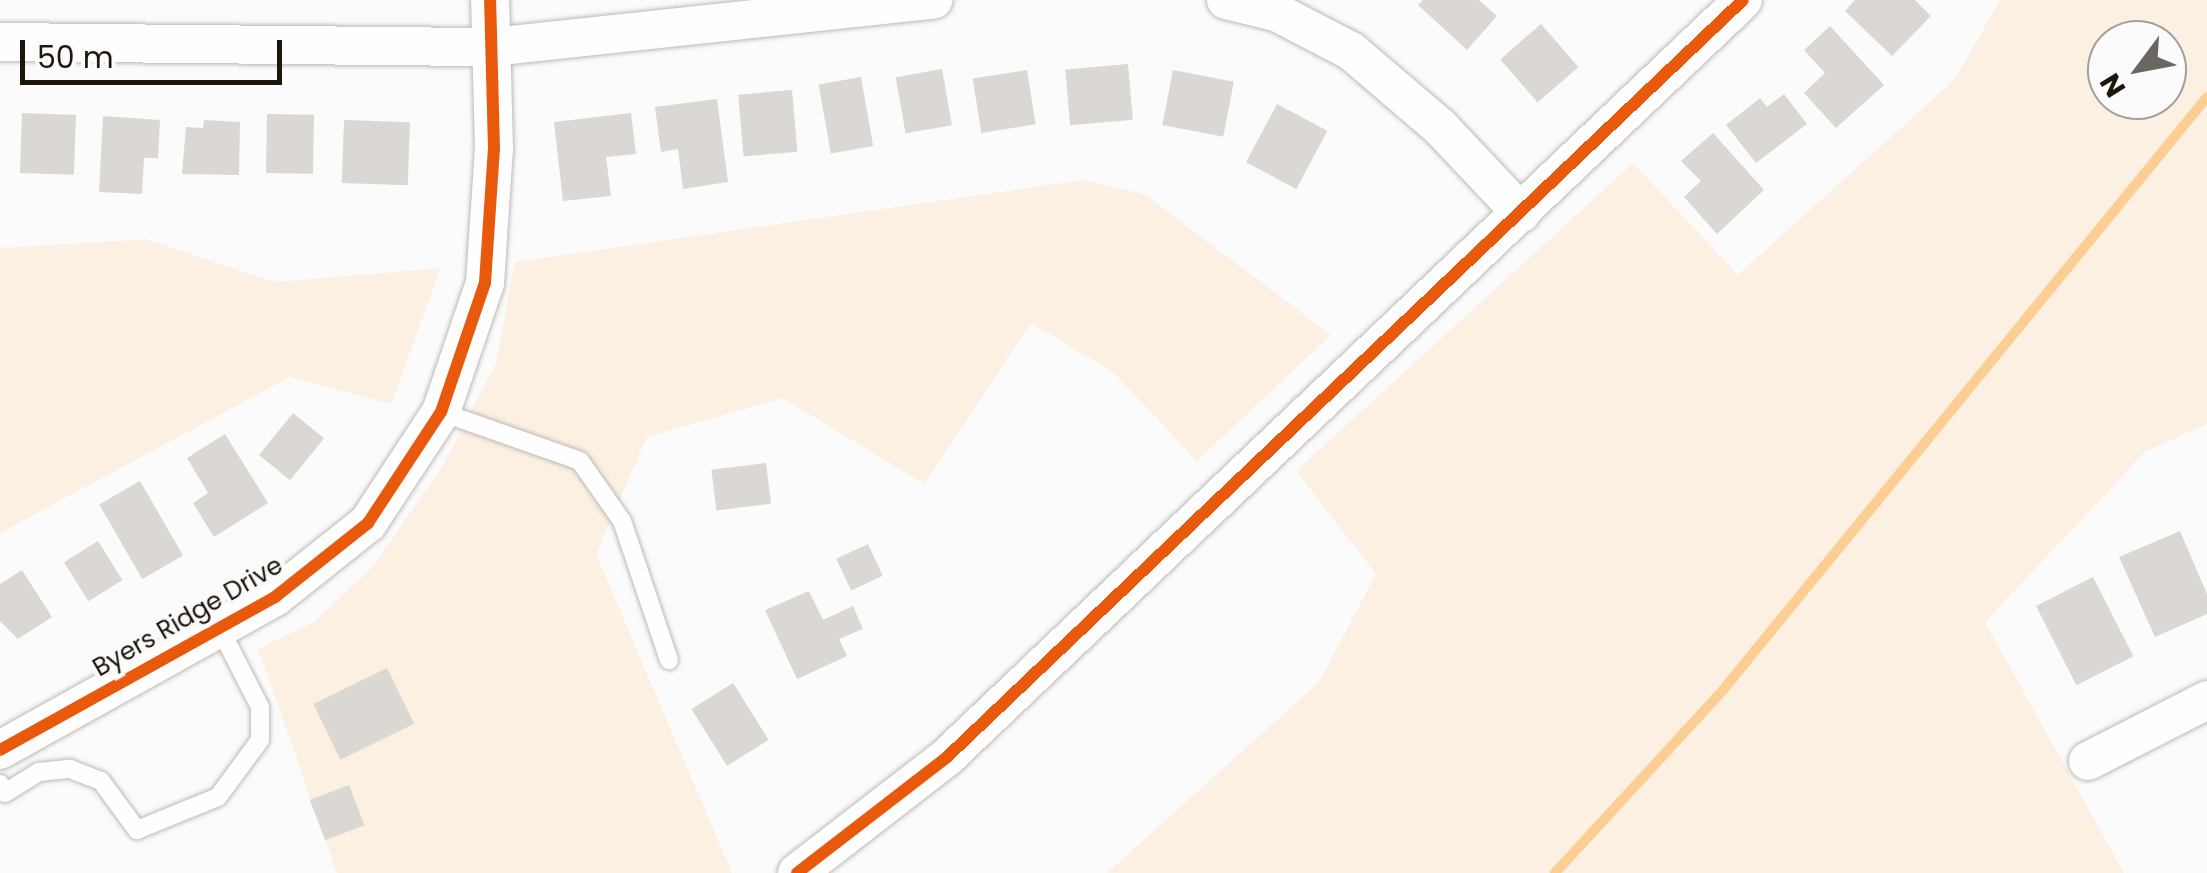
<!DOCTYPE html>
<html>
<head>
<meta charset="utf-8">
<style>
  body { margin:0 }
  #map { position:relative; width:2207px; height:873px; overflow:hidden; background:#fbfbfb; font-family:Poppins,sans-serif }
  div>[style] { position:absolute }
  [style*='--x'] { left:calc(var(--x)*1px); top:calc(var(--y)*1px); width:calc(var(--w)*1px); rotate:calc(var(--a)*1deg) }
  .green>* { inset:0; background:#fcf0e3 }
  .stream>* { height:10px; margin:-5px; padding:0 5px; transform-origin:5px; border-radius:5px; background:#fcce93 }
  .building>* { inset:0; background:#dbd7d2; transform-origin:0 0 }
  .roads { filter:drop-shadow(0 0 2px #bdbab5) drop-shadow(0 0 2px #bdbab5) }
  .lane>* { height:18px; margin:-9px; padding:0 9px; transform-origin:9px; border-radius:9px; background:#fefefe }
  .street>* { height:38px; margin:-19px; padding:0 19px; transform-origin:19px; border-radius:19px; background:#fefefe }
  .cycleway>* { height:12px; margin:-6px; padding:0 6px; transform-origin:6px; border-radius:6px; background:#e8590c }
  span { translate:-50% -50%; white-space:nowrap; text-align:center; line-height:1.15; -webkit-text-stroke:9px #fbfbfb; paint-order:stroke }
  .street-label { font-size:25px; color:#1e150b }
  .north { position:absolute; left:2087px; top:20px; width:100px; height:100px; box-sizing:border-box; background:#fbfbfb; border:2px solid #a39f9b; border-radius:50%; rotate:238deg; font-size:28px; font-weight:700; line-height:40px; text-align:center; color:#1e150b }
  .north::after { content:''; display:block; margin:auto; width:35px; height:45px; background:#6b665f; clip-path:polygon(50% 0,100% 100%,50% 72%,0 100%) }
  .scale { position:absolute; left:20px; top:40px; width:262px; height:45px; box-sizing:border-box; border:5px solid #1e150b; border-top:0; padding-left:12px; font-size:30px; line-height:35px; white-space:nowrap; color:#1e150b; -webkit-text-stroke:8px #fbfbfb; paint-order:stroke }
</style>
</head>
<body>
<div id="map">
  <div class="green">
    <i style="clip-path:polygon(evenodd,2000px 0,2207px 0,2207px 424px,2146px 451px,1985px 622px,2124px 873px,1107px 873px,1319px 682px,1376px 574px,1296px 471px,1633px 163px,1738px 275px,1955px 79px,2000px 0,2107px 40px,2167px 40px,2167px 100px,2107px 100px,2107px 40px)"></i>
    <i style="clip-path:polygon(1083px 180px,1144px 194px,1331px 335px,1197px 461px,1113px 372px,1031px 323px,924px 484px,783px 398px,647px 437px,596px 554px,732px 873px,337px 873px,258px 649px,314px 622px,373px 566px,442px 467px,496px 363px,515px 262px)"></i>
    <i style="clip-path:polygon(147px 239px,275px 282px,441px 268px,391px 404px,290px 377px,0 533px,0 248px)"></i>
  </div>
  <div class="stream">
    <i style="--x:1555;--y:873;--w:248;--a:-47.4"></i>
    <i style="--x:1723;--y:690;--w:765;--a:-50.78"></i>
  </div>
  <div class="building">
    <i style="clip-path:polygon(1423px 0,1479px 0,1497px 16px,1467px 50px,1418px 5px)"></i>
    <i style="clip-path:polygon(1855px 0,1915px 0,1931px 16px,1892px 56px,1845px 11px)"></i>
    <i style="left:1541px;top:24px;width:57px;height:54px;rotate:49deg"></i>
    <i style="clip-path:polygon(1830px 26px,1884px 85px,1836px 128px,1804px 93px,1825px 73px,1804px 50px)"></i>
    <i style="left:1128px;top:64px;width:56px;height:63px;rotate:85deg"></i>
    <i style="left:942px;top:69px;width:57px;height:47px;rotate:80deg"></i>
    <i style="left:1027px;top:70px;width:55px;height:55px;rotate:81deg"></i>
    <i style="left:1173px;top:70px;width:62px;height:56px;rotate:11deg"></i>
    <i style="left:861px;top:77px;width:70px;height:43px;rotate:80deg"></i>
    <i style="left:792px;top:90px;width:62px;height:54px;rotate:85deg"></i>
    <i style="clip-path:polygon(1784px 94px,1807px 124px,1756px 163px,1726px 125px,1760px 98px,1767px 107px)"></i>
    <i style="clip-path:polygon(717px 99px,728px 182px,683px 189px,678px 149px,661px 152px,655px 107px)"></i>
    <i style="left:1277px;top:104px;width:57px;height:66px;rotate:28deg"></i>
    <i style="left:22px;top:113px;width:54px;height:60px;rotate:2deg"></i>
    <i style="clip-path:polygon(631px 113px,636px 154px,606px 157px,611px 196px,563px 201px,554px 122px)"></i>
    <i style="left:267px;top:114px;width:47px;height:59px;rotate:1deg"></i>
    <i style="clip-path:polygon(103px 116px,160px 120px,158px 158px,144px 158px,142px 194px,99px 192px)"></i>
    <i style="clip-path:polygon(204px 120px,240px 122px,239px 175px,182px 174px,186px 127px,203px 128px)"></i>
    <i style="left:344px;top:120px;width:66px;height:63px;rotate:2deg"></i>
    <i style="clip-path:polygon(1713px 133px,1764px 190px,1717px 234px,1684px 197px,1701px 181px,1681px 161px)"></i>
    <i style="left:293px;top:413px;width:40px;height:54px;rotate:39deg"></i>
    <i style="clip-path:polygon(225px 434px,268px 503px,214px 537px,193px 503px,208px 493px,187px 458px)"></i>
    <i style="left:766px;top:463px;width:41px;height:55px;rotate:83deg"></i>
    <i style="left:140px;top:481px;width:86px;height:47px;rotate:60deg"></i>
    <i style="clip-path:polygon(2180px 531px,2207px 594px,2207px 614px,2155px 637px,2119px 557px)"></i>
    <i style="left:98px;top:541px;width:46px;height:40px;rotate:58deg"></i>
    <i style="left:868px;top:544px;width:35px;height:35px;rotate:65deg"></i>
    <i style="clip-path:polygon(22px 570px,52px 617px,18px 639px,0 621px,0 584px)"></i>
    <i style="left:2093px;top:577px;width:89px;height:64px;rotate:63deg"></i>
    <i style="clip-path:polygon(809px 591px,823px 620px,853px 606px,863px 629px,839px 639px,847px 656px,797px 679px,765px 610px)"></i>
    <i style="left:387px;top:668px;width:62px;height:82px;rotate:64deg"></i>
    <i style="left:733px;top:683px;width:67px;height:49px;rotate:58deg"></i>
    <i style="left:349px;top:785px;width:43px;height:42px;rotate:69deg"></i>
  </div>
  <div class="roads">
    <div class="lane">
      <i style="--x:441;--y:412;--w:147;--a:19.4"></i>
      <i style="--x:580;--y:461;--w:73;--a:55"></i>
      <i style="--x:622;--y:521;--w:147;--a:71.3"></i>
      <i style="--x:0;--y:784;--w:10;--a:61"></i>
      <i style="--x:5;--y:793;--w:40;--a:-32"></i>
      <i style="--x:39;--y:772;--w:31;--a:-6"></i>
      <i style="--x:70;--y:769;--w:33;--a:21"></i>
      <i style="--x:101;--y:781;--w:61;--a:53.7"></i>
      <i style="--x:137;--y:830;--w:87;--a:-22.2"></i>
      <i style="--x:218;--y:797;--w:71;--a:-53.6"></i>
      <i style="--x:260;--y:740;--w:33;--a:-90"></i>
      <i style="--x:260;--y:707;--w:90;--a:-117.1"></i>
    </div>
    <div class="street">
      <i style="--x:1226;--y:0;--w:51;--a:13.5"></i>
      <i style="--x:1276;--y:12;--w:85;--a:27.5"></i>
      <i style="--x:1351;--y:51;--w:118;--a:40.5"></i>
      <i style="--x:1441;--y:128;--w:117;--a:46.7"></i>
      <i style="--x:0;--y:42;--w:491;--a:0.6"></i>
      <i style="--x:491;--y:47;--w:445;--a:-6.1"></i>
      <i style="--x:0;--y:750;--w:315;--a:-29.1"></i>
      <i style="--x:275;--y:597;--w:119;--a:-38.5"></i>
      <i style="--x:368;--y:523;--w:133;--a:-56.7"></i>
      <i style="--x:441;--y:412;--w:136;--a:-71.2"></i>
      <i style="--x:485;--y:283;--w:134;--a:-86.2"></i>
      <i style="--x:494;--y:149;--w:149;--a:-91.5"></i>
      <i style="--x:2088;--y:761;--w:134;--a:-27.1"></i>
      <i style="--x:797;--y:873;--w:190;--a:-37.7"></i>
      <i style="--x:947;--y:757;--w:1098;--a:-43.56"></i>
    </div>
  </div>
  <div class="cycleway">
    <i style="--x:0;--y:750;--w:315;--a:-29.1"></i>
    <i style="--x:275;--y:597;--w:119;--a:-38.5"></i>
    <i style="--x:368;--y:523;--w:133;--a:-56.7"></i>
    <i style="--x:441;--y:412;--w:136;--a:-71.2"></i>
    <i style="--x:485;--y:283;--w:134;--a:-86.2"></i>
    <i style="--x:494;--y:149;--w:149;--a:-91.5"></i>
    <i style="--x:797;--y:873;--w:190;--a:-37.7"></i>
    <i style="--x:947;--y:757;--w:1098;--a:-43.56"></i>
  </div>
  <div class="street-label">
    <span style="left:188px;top:617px;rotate:-30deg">Byers Ridge Drive</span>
  </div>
  <div class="north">N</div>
  <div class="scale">50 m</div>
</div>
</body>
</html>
